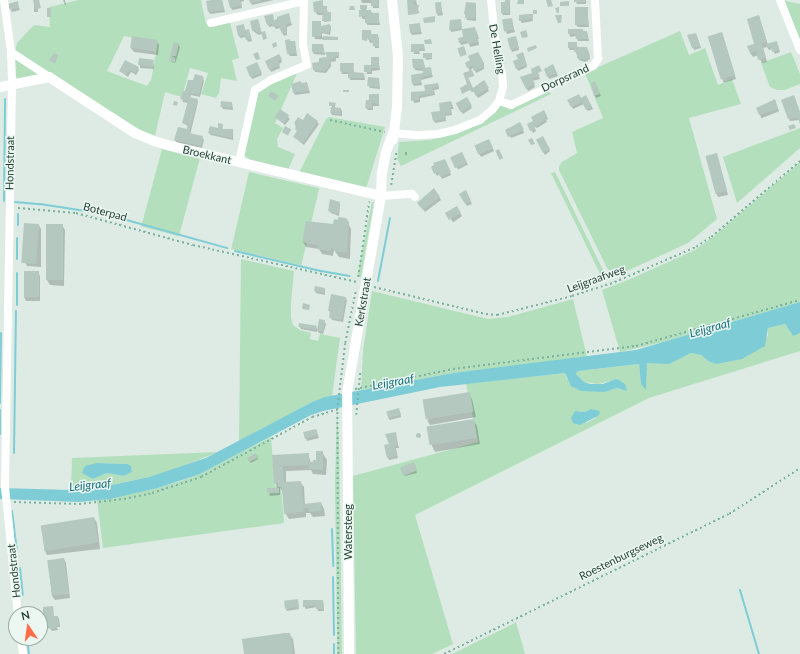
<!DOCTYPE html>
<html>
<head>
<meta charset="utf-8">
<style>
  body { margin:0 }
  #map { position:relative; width:800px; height:654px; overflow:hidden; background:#ddebe4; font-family:Lato,sans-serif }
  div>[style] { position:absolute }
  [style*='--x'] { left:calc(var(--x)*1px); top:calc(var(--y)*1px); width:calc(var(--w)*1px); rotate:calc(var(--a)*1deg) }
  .green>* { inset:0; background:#b3dfbd; transform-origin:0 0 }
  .water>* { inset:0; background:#7ecdd6 }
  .shadow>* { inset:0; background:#0003; transform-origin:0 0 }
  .stream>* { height:2px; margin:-1px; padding:0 1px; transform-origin:1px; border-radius:1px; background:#7ecdd6 }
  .building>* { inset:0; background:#b5c8c0; transform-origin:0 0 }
  .round { border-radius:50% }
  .path>* { height:1.5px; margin-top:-0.75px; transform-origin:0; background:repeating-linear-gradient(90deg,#7ab29e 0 2px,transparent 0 5px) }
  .minor>* { height:8px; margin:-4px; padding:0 4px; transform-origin:4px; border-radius:4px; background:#fff }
  .tertiary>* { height:10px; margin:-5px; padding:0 5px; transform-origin:5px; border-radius:5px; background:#fff }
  span { translate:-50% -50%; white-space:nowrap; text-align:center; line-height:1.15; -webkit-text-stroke:3px #edf7f2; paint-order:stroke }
  .street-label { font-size:11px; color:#1d3b32 }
  .water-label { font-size:12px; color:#136f7c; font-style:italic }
  .north { position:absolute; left:8px; top:606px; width:40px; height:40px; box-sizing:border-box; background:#edf7f2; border:1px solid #9aaca5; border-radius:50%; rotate:347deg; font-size:11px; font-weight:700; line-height:16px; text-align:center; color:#1d3b32 }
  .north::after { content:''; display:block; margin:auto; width:14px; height:18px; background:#ff6c47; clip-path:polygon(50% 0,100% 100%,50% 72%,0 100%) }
</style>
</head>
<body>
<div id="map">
  <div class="green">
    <i style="clip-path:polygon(evenodd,79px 0,201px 0,206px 24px,229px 19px,239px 58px,232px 60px,237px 81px,221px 78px,219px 93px,216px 98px,201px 94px,208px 73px,190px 68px,182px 97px,165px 92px,155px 136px,142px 131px,15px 52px,17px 43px,34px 25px,50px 27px,49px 7px,79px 0,124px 36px,158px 42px,151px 80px,147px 86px,107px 71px,124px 36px)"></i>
    <i style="clip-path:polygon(782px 0,800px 4px,800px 44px)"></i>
    <i style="clip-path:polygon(680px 31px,689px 55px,705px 48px,718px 85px,732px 79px,741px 104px,689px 118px,717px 219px,688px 243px,616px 276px,607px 268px,559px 170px,559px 166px,562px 162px,577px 153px,572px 132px,603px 118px,585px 73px)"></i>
    <i style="clip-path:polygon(791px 52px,800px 74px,800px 84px,785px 90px,777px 90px,770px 87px,761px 63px)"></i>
    <i style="clip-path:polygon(16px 58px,40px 74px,18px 79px,14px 75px,14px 59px)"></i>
    <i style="clip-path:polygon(298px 71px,275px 123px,283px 128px,277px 139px,278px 147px,295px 154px,288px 170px,253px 162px,244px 155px,256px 87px)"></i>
    <i style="clip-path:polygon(548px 90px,551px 94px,401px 166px,397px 159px,399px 142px,430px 140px,461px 132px,479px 124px,498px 106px)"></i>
    <i style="clip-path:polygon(329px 117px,385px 127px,366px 189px,299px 173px,326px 119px)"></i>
    <i style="clip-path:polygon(800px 128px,800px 148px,737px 203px,723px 157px)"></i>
    <i style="left:162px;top:149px;width:39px;height:80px;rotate:15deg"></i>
    <i style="clip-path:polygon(800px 162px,800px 302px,663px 342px,620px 352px,602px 290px,628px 280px,695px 250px,714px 236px)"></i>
    <i style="left:249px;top:172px;width:72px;height:79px;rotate:13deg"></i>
    <i style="clip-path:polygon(555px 172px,603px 270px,611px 277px,603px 280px,551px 173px)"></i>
    <i style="clip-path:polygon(372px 202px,374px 202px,361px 277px,357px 277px)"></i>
    <i style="clip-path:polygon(241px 259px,294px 271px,291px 303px,291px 318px,293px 325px,300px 330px,311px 333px,310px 339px,318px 341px,320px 334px,340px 338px,332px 396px,312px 402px,239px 441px)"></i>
    <i style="clip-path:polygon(372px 291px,488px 319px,508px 317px,573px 299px,587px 357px,453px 373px,361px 390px,363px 351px)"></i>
    <i style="clip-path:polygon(evenodd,785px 324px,792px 335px,800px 333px,800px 351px,649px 398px,415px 515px,453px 644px,432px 654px,356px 654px,353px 476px,478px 442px,466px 384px,565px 373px,567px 379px,605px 392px,617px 388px,627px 391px,611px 381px,598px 384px,584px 382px,576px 374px,578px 371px,639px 364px,641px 383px,646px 389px,646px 363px,657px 363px,686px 356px,691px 353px,701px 355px,708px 361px,716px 364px,726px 361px,768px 336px,768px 328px,785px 324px,591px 409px,596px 418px,586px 423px,578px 411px,585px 412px,591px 409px)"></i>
    <i style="clip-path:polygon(337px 408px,339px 439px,342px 654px,337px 654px,337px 635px,335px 482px)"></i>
    <i style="clip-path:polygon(271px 437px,275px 486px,281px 486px,284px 523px,103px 548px,97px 500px,158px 488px,178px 482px,200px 474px)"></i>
    <i style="clip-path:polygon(evenodd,218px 452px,179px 468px,149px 477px,112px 485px,71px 490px,72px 458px,218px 452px,97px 463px,127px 464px,132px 470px,132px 472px,124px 476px,107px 473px,93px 479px,83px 473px,97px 463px)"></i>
    <i style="clip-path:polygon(516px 622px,525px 654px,452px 654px,511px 625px)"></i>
  </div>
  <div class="water">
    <i style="clip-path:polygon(800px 302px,800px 333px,793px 336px,785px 324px,768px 328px,765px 346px,742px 359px,716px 364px,708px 361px,701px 355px,691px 353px,669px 364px,647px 363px,646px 390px,641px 384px,639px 364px,578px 371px,576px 374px,584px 382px,590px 384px,603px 384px,616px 379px,619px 380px,625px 384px,627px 391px,617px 388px,605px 392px,581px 391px,571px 386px,565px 373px,440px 387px,323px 411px,311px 415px,200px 474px,158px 488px,110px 499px,79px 502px,0 499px,0 488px,71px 490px,112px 485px,149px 477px,206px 458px,312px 402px,325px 397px,453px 373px,636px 350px)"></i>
    <i style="clip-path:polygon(591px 409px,599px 411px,600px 413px,598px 416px,580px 425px,573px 423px,571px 418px,575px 411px,585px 412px)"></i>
    <i style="clip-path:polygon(97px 463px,127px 464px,131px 466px,132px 472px,124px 476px,107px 473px,93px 479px,82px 473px,85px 466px)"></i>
  </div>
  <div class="shadow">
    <i style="left:34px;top:0;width:4px;height:12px"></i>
    <i style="clip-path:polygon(63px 0,65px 0,66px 5px,65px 5px)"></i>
    <i style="clip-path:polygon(216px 0,222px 0,225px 12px,210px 14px,209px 12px)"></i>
    <i style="clip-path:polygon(229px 0,244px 0,244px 1px,241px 2px,242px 8px,232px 10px)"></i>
    <i style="clip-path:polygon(250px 0,274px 0,252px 5px)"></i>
    <i style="clip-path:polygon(361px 0,379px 0,379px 8px,373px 8px,372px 3px,362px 3px)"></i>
    <i style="clip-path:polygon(408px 0,416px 0,419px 13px,409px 14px)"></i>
    <i style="clip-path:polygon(575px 0,586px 0,586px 4px,577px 4px)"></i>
    <i style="clip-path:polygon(510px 1px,510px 15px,503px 15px,502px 13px)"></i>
    <i style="clip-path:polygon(322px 2px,324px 7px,326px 7px,328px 13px,331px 15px,331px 21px,324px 22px,324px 15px,318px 15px,316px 13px,315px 3px)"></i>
    <i style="clip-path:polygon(440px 3px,443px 15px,438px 16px,437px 13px)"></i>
    <i style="clip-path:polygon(476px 4px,476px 21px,467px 20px,465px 14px)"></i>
    <i style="clip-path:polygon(18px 5px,20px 10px,12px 12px,11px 10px)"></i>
    <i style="clip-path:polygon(366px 7px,366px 11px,378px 14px,380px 25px,367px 25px,366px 19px,362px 19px,361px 9px)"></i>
    <i style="clip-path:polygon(587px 8px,589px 27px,578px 27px,576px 25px)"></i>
    <i style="clip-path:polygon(532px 15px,533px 21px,522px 23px,520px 20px)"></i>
    <i style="clip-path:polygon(759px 16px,768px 45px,778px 45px,780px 52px,775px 54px,772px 49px,769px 50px,767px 47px,763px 48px,767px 62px,762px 63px,758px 55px,753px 57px,750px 53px,755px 45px)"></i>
    <i style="clip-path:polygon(266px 17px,274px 21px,289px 17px,292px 25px,287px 27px,287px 35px,284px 36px,281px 28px,276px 29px,274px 26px,269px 27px)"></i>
    <i style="clip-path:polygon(258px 20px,262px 34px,259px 35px,253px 31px)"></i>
    <i style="clip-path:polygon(320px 22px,321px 27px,330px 25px,331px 27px,330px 35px,322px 33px,322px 37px,337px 38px,338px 40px,315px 39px,314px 36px)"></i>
    <i style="clip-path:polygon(512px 22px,515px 32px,507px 34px,506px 32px)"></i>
    <i style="clip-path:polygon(419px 24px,422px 34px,412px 35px,411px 33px)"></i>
    <i style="clip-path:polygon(243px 25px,246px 31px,250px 33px,252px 41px,248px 42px,246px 37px,240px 38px,239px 36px)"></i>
    <i style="clip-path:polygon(450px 25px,461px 26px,462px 30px,451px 32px)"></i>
    <i style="clip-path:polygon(476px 30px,479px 39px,478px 39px,479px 45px,470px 47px,469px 43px,461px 45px,460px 42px)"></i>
    <i style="clip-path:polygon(569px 30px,582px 30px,584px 32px,587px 32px,589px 41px,578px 41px,576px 36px,570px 37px)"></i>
    <i style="clip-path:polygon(370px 31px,372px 35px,377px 35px,379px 38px,379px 48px,375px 48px,374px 42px,370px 43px,368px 37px,366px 37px,367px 41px,363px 40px,363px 37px)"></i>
    <i style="left:722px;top:33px;width:48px;height:13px;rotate:73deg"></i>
    <i style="clip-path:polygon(689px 36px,697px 36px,701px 48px,694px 50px)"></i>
    <i style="clip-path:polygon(508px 39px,517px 40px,519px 50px,512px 52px)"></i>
    <i style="clip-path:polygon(157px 41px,159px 45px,158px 55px,134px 52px,131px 48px)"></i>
    <i style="clip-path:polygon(295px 42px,297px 56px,290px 56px,288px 53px)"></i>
    <i style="clip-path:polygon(576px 43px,578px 48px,588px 50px,590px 59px,585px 62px,579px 60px,575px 50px,570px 50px,569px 48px)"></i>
    <i style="clip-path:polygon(178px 44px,180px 47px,177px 58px,175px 63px,171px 62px,173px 58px,171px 55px)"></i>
    <i style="clip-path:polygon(323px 45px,325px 55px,314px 54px,313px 52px)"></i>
    <i style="clip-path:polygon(412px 45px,424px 45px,425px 51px,419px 51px,420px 54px,414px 54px)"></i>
    <i style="clip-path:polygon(338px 53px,339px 58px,336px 58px,336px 61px,331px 62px,331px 66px,326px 73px,315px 72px,314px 69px,320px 63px)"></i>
    <i style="clip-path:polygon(477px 53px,484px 63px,484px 69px,476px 73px,474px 68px,471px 69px,474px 76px,467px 78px,473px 89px,484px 81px,489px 91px,478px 98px,474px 91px,472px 92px,470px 90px,465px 73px,470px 71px,466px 63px,471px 61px)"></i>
    <i style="clip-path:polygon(523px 53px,527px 67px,518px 71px,517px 68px)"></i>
    <i style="clip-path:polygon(425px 55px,432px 55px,432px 59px,426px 60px)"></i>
    <i style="clip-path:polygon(280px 57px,282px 62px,279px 64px,280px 68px,271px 72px,270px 69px)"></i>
    <i style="clip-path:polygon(378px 58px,380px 70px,372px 71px,372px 74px,367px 74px,365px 66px,372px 66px)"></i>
    <i style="clip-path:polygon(140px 59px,153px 60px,154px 69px,140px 68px)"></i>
    <i style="clip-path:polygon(422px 60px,426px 69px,430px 68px,433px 77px,421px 80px,422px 85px,414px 86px,413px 84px,424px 74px,423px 71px,415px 70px,414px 67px)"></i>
    <i style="clip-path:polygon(341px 64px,353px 64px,354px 73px,364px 74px,365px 80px,350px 80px,349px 74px,342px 74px,341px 71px)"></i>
    <i style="clip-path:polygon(553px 65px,558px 76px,549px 79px,545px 69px)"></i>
    <i style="clip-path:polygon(258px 66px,262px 75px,252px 79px,251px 76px)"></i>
    <i style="clip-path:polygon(138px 68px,139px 70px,136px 75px,131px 72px,128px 77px,120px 71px)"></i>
    <i style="clip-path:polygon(535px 68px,540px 79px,532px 81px,535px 87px,528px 91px,522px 78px,534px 73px)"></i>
    <i style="clip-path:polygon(203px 77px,204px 81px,200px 97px,191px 95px,190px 98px,197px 100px,198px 102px,190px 135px,202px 137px,204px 140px,202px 148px,177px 143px,175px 140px,187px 130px,188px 126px,183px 123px,188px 103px,183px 102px,182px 99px,194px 80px)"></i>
    <i style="clip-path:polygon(379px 79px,380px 89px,370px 88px,369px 86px)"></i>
    <i style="clip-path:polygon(307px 83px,310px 93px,295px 95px,294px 93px,302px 85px)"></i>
    <i style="clip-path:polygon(596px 85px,601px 96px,596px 98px,595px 96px)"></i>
    <i style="clip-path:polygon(425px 86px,439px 87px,439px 89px,434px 90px,435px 95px,420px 98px,420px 102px,414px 103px,412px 93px,426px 92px)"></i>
    <i style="clip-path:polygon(378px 95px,379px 106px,373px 106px,373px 110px,368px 110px,366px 108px,370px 101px)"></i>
    <i style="clip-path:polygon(586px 96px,593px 109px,588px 111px,584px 104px,573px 109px,569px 100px,580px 99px)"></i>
    <i style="clip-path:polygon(794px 96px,800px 113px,800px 122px,799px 120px,790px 121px,789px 119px)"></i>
    <i style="clip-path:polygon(467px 99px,472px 108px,463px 114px,457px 104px)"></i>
    <i style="left:775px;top:101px;width:11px;height:19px;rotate:68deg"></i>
    <i style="clip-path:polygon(450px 102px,454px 109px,451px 109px,452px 115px,445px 116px,446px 121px,435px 123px,434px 121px)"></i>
    <i style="clip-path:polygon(232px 103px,233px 110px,223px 109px,222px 107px)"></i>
    <i style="clip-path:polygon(335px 104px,335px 108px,341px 109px,342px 111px,342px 116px,332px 115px,331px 113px,332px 106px,330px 105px)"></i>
    <i style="clip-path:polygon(280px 110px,290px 119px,285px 125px,276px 117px)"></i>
    <i style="clip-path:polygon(544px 111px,548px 119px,546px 120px,547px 122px,537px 128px,534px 126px,536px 131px,533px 133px,528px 124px,534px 121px)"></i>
    <i style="clip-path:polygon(303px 122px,317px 122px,319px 124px,304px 145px,294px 137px,297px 132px,295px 124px)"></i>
    <i style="clip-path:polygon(520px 123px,524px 133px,511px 138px,506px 130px)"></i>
    <i style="clip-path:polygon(222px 125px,223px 130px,233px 130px,233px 140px,211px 135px,209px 133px,218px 129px)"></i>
    <i style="clip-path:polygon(543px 137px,550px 151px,545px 155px,537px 140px)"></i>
    <i style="clip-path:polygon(489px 140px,494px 151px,481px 157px,476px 148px)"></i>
    <i style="left:405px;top:152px;width:2px;height:3px"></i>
    <i style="left:462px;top:153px;width:13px;height:11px;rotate:63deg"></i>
    <i style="clip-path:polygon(716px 154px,728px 195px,718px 197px,716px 193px)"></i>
    <i style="clip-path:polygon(446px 162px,451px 175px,442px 179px,440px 174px,437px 176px,432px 167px)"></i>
    <i style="clip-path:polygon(434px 189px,441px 200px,425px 212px,420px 205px)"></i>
    <i style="clip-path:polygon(465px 191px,472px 204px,467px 206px,461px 194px)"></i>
    <i style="clip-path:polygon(339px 203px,340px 205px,339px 216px,331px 213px,329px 211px)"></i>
    <i style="left:456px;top:207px;width:11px;height:11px;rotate:56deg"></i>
    <i style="clip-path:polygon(346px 219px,351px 229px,350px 259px,339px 257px,334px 250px,333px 256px,322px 254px,319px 249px,306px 247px,303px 242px,334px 225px,335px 220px)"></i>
    <i style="clip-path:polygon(39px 225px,41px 229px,41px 267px,27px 266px,25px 262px)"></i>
    <i style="clip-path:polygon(62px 225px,65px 230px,64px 286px,50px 285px,47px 280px)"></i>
    <i style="clip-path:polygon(38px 272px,40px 276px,40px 301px,26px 301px,24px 297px)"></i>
    <i style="clip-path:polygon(325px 289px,325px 295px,316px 293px,315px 291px)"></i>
    <i style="clip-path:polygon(345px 298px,347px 300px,343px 322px,332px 320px,329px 310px)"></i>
    <i style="clip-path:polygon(324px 321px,326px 324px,323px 334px,319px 333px,317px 330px,317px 332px,301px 329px,300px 326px,316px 327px,318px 330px)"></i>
    <i style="clip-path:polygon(469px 394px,472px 399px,476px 417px,430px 425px,427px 420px)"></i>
    <i style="clip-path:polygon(400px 412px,401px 417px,390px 420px,388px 417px)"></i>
    <i style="clip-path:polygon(473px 420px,477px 426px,480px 444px,435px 452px,432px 446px,429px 428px)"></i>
    <i style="clip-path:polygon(316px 430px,319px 438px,307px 441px,306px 438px)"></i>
    <i style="clip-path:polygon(395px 433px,399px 448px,396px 448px,398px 458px,389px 460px,388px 458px,390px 445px)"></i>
    <i style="clip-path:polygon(322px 452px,327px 460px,326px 475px,313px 474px,311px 470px,286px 471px,286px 483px,300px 482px,304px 487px,305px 505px,321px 503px,324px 509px,325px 516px,313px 517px,310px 513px,306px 513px,306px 517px,289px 519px,285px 513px,283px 493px,280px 487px,280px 495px,270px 496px,269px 494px,278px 489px,275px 483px,273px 456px,308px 454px,311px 463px,317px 463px)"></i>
    <i style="clip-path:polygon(256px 454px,258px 459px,251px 463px,248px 459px)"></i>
    <i style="clip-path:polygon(415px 465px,417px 473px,405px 476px,403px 473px)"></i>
    <i style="clip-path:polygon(94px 518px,97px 523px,100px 549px,47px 555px,44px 549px)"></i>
    <i style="clip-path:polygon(64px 559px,66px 563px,70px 598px,55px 600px,52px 596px,48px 561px)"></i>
    <i style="clip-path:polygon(323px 601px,324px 611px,318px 611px,317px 607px,306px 609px,304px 606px)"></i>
    <i style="clip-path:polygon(298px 603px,299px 609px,287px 611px,286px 609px)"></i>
    <i style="clip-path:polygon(52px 607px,54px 617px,58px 617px,59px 619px,60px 627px,57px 627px,58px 630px,52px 631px,50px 628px,45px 629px,44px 627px)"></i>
    <i style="clip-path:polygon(289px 634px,293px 639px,295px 654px,245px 654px)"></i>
  </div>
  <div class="stream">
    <i style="--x:4;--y:201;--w:102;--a:-89.4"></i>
    <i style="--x:15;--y:202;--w:25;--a:5"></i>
    <i style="--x:40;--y:204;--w:66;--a:8.7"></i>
    <i style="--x:105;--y:214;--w:127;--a:15.6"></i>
    <i style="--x:18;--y:225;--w:11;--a:-90"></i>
    <i style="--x:17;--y:238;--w:21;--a:90"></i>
    <i style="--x:235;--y:251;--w:88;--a:13.1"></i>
    <i style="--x:321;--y:271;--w:29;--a:10"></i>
    <i style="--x:378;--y:281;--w:64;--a:-79.2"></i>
    <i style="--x:17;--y:305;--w:32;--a:-90"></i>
    <i style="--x:0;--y:403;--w:70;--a:-89.2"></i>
    <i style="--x:0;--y:434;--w:24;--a:-90"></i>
    <i style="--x:14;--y:453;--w:142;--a:-89.2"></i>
    <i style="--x:12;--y:511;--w:38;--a:83"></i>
    <i style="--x:332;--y:529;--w:37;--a:88"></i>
    <i style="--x:20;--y:568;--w:27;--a:84"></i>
    <i style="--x:333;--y:577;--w:58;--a:89"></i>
    <i style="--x:740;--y:590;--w:67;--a:73.5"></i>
    <i style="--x:27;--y:638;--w:16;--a:83"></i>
    <i style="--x:334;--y:644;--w:10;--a:90"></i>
  </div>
  <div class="building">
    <i style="clip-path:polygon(33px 0,39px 0,41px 8px,35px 10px)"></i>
    <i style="clip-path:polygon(212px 0,222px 0,224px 10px,208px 12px,206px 1px)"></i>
    <i style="clip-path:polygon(228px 0,240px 0,242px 5px,230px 8px)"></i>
    <i style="clip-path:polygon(249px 0,261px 0,261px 1px,250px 3px)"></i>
    <i style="clip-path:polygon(323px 0,323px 6px,327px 6px,327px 12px,331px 12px,331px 21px,322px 21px,323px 13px,314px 12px,313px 2px)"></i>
    <i style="left:371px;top:0;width:7px;height:6px"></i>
    <i style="clip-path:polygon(407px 0,416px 0,416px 2px,413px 2px,414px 5px,419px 5px,417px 14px,408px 15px)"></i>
    <i style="clip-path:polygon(505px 0,510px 0,509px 13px,501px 13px,501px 2px,505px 2px)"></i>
    <i style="clip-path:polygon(518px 0,524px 0,524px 4px,517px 4px)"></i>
    <i style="clip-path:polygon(546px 0,551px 0,553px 6px,548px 7px)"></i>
    <i style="left:574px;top:0;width:11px;height:2px"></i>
    <i style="clip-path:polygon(18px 1px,19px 8px,10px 10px,8px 4px)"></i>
    <i style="clip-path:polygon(569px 1px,569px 6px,560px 6px,560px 2px)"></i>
    <i style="left:441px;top:2px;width:11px;height:6px;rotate:85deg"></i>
    <i style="clip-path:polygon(466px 2px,476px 3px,475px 19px,465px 18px,465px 14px,464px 14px)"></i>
    <i style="left:360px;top:5px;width:7px;height:4px"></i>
    <i style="clip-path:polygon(350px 6px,354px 6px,355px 10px,349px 10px)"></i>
    <i style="clip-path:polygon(559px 7px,559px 13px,557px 13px,555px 8px)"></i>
    <i style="left:575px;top:7px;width:13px;height:18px"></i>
    <i style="left:47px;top:8px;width:4px;height:9px"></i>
    <i style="clip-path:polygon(359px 10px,371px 10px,371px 13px,379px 13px,379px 23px,365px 23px,365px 16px,359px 17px)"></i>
    <i style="left:533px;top:10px;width:4px;height:4px"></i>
    <i style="clip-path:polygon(289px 13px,291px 23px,286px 24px,287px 33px,282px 34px,279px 26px,273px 27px,272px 24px,267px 25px,264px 16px,273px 14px,274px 20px,277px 19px,277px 17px)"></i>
    <i style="clip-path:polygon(528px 14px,533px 14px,533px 18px,519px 21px,519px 15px)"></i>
    <i style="clip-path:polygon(555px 15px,562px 15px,561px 23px,558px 23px)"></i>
    <i style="clip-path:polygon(759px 15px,767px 42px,762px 44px,766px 58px,758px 60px,756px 51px,750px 53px,747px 46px,754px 44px,747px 19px)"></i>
    <i style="clip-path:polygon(435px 16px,435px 22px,424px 23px,423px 18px)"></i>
    <i style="left:512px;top:18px;width:12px;height:10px;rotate:81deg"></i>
    <i style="clip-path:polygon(258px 19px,261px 30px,261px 32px,257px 33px,257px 30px,252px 31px,250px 21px)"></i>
    <i style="clip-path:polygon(461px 19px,462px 28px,449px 30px,450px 20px)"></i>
    <i style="clip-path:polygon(312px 21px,321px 21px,321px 26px,330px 24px,331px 31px,325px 33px,321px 31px,321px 36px,312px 37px)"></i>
    <i style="left:420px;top:23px;width:9px;height:11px;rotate:84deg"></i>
    <i style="clip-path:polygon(244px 24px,245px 30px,249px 29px,251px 39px,246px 40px,244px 35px,238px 36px,236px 26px)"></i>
    <i style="clip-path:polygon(475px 27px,476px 32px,477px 32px,478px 42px,468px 44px,467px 41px,459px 43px,458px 38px,463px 37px,462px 29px)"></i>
    <i style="clip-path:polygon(568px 29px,583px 29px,583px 31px,587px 31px,588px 39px,576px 39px,575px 34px,568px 34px)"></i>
    <i style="clip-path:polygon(362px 30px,371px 30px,371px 34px,378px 34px,379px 46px,373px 46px,372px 40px,368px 40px,368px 38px,367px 40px,362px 40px)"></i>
    <i style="clip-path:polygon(526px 30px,528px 37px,522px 38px,520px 32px)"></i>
    <i style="left:265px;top:31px;width:8px;height:4px;rotate:76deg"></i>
    <i style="left:722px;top:32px;width:45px;height:15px;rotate:73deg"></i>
    <i style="clip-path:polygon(696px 33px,700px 46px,692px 48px,687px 35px)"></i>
    <i style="left:132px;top:36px;width:26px;height:12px;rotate:9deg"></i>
    <i style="clip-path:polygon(323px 36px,338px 37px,338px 40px,323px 40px)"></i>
    <i style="left:516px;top:36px;width:12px;height:9px;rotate:76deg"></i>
    <i style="clip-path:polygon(290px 39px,290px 41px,295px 41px,296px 53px,287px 54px,285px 40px)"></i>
    <i style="clip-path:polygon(431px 39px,432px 44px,425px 44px,424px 40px)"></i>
    <i style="clip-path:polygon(777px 41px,779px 50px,772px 52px,771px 47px,767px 48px,766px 44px)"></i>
    <i style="clip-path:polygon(174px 42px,179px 43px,176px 56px,170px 56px)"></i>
    <i style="clip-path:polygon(276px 42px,277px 46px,273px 48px,272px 44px)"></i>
    <i style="clip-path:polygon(568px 42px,577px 42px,577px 47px,587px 47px,590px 56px,586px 60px,577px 58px,577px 52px,574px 52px,574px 48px,568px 48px)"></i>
    <i style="clip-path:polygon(312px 44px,323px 44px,324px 53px,312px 52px)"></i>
    <i style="clip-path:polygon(411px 44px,424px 44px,424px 48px,419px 49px,419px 52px,411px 52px)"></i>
    <i style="clip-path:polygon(536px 45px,537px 48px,528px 52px,527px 48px)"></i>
    <i style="left:464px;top:46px;width:9px;height:7px;rotate:72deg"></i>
    <i style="clip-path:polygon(258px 52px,260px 59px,256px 60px,253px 54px)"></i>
    <i style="clip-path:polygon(325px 52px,339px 52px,339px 56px,335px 56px,335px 59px,330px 59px,331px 63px,325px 71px,313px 70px,312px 63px,319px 62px,319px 58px,327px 57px)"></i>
    <i style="clip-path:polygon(478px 52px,482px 59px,484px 67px,474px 71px,472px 66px,467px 68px,465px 63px,470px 60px,468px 56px)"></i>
    <i style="clip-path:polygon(523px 52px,527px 65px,516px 69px,513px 61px,518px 59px,516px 55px)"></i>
    <i style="clip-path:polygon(54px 53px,58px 56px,55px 64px,49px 60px)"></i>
    <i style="left:432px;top:53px;width:5px;height:9px;rotate:90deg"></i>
    <i style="clip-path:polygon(279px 54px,282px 59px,278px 61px,280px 65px,269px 70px,265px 61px)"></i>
    <i style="clip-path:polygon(170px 56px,175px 58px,175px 62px,169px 61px)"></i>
    <i style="clip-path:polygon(371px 57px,379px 57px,379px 68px,371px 68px,371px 72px,364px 72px,364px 65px,371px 65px)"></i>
    <i style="left:139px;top:58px;width:15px;height:7px;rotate:8deg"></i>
    <i style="clip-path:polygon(412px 59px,423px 59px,425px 68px,431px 67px,432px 75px,421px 77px,421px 83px,412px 84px,411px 75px,423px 73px,422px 68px,413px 68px)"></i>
    <i style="clip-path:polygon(125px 60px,139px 67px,135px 73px,130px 70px,126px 75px,119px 71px)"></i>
    <i style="clip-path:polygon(257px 62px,262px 73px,250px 77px,246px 67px)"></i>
    <i style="clip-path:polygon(340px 63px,354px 63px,353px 72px,364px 73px,364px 78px,348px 78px,348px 72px,340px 71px)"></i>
    <i style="clip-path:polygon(553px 64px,557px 73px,547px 77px,544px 69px)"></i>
    <i style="clip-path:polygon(539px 65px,542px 71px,538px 73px,540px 76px,532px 78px,535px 84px,526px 89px,520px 77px,532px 73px,531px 69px)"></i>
    <i style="clip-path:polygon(472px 70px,474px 75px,468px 77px,473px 88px,484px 80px,489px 88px,476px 96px,472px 89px,462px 94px,460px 88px,467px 84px,463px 73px)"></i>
    <i style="clip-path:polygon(195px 74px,203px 76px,203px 78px,199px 95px,190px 93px,189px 97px,198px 99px,189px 133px,203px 136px,201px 146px,174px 140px,178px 127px,187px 129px,188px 124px,182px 123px,188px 101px,180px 99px,183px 91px,185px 91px,188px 80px,193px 80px)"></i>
    <i style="left:368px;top:77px;width:11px;height:9px;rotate:5deg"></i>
    <i style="clip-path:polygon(300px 81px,302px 83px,307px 82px,309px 91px,293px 93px,291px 84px)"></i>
    <i style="clip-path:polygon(595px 81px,600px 94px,594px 96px,591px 83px)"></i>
    <i style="clip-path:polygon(438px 83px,439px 87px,433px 88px,434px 93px,419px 96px,419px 100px,411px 101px,411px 92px,425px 91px,424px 85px)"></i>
    <i style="left:343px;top:90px;width:6px;height:2px"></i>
    <i style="left:271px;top:91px;width:9px;height:6px;rotate:32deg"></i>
    <i style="clip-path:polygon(369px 94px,379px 94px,379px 104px,372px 103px,372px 108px,365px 108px,366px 100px,369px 100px)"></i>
    <i style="clip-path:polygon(579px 94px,581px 98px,586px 95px,592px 107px,586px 110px,582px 102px,571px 107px,567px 100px)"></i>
    <i style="clip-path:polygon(794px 95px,800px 112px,800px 124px,798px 118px,788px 119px,781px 100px)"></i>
    <i style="left:467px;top:97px;width:10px;height:13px;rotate:61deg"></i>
    <i style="clip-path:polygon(775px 99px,778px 109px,759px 115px,756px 108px)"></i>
    <i style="left:174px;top:101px;width:4px;height:4px;rotate:14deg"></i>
    <i style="left:221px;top:101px;width:11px;height:6px;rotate:5deg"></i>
    <i style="clip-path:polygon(451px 101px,453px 106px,450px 107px,451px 113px,445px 114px,446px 119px,433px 121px,431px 112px,440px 111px,439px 103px)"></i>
    <i style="clip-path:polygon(329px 102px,336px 103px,335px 106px,329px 106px)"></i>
    <i style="left:331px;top:107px;width:10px;height:6px;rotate:6deg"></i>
    <i style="left:280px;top:109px;width:11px;height:10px;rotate:34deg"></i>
    <i style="clip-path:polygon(544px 110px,547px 116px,545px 117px,546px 119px,536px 126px,534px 125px,535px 129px,530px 131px,527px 124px,533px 121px,531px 117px)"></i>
    <i style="clip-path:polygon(307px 113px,318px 121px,303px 143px,293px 137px,297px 131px,295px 129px,297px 125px,294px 123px,298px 117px,303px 120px)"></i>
    <i style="clip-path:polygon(520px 122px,524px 130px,508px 137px,505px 130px)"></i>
    <i style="clip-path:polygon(218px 123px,223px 124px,222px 129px,233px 129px,232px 138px,208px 133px,210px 126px,218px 128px)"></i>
    <i style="clip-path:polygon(794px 124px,796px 128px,790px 130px,788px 126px)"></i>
    <i style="left:285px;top:126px;width:7px;height:7px;rotate:27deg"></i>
    <i style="left:543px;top:136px;width:15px;height:8px;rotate:62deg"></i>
    <i style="clip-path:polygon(532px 138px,535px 144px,531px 145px,528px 140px)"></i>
    <i style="left:489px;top:139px;width:10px;height:16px;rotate:66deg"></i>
    <i style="left:499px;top:149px;width:10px;height:4px;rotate:66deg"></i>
    <i style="left:462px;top:152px;width:12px;height:13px;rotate:66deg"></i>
    <i style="left:717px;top:153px;width:39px;height:12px;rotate:75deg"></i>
    <i style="clip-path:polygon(445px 159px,451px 172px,440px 177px,438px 172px,434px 174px,431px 167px,434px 165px,433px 163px)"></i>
    <i style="clip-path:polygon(434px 188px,440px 197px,423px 210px,417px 203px)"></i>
    <i style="clip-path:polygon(466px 190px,471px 201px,465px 204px,459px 194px)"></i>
    <i style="clip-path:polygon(330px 199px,340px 202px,338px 214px,328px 211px)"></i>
    <i style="left:457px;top:206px;width:8px;height:14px;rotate:60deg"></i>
    <i style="clip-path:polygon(338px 217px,346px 218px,349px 222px,347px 253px,335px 251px,331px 247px,331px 251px,317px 249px,318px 245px,302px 242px,306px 221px,333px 224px,334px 219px,338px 220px)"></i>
    <i style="left:24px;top:223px;width:15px;height:40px;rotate:4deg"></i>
    <i style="left:46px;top:224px;width:17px;height:56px"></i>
    <i style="left:24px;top:271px;width:15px;height:26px"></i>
    <i style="left:315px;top:286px;width:10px;height:5px;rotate:11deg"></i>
    <i style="clip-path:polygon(331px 294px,346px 297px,342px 320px,329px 318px,330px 311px,328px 311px)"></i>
    <i style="clip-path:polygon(303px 303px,310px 305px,309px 310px,302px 309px)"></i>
    <i style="left:319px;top:319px;width:6px;height:12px;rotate:9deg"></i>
    <i style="left:299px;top:323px;width:18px;height:4px;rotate:9deg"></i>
    <i style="left:470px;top:392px;width:20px;height:48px;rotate:81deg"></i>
    <i style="left:399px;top:408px;width:7px;height:13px;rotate:74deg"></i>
    <i style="left:474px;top:419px;width:19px;height:48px;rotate:81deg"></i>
    <i style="clip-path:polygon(316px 429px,318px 435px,305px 439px,303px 432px)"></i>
    <i style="clip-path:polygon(396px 432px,398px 445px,395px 446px,397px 456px,387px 458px,384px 445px,389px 444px,385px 434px)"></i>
    <i class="round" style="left:415.5px;top:432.5px;width:5px;height:5px"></i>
    <i style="clip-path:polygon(316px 451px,323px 451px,323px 470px,309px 469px,309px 465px,283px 466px,284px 482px,301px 481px,303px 504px,321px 502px,322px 511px,309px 512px,308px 508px,303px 508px,304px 512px,284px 514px,282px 487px,278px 487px,278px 483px,274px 483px,272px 455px,309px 453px,309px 462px,313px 462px,313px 460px,316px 460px)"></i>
    <i style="clip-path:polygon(256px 453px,259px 457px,249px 462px,247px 458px)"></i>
    <i style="left:414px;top:462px;width:9px;height:15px;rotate:69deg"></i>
    <i style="left:279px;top:488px;width:5px;height:12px;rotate:90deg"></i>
    <i style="left:94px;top:517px;width:26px;height:54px;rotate:81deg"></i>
    <i style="left:64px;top:558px;width:36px;height:17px;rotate:82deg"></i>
    <i style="left:298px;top:599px;width:8px;height:14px;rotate:83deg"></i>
    <i style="clip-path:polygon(303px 600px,323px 600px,324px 609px,316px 609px,316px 605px,303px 607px)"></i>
    <i style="clip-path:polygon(53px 606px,54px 616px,58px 616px,59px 625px,57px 625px,57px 628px,49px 629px,49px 626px,43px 627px,43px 607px)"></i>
    <i style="clip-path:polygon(285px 633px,290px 633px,293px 654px,244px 654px,242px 639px)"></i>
  </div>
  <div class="path">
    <i style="--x:330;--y:120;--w:56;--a:12.3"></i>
    <i style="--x:391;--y:185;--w:33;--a:-81"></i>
    <i style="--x:18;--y:208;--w:58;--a:4.9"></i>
    <i style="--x:76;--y:213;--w:121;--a:15.3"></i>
    <i style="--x:193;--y:245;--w:168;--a:12.7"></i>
    <i style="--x:358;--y:277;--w:76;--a:-81.7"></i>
    <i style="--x:374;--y:287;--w:115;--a:13.6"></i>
    <i style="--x:486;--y:314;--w:11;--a:5"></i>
    <i style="--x:497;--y:315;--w:77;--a:-14.2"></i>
    <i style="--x:572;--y:296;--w:40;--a:-18"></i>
    <i style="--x:610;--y:284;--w:94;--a:-23.3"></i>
    <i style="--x:696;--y:247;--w:18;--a:-34"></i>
    <i style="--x:711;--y:237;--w:117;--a:-40.5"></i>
    <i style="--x:355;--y:389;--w:100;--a:-11.5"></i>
    <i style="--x:453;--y:369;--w:184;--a:-7.2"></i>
    <i style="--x:636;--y:346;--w:170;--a:-15.7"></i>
    <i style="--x:356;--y:415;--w:42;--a:-84.6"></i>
    <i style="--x:14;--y:502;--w:65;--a:1.8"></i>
    <i style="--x:79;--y:504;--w:45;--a:-6.3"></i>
    <i style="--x:124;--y:499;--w:29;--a:-12"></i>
    <i style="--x:152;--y:493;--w:52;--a:-18.1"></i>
    <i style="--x:201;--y:477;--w:126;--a:-28.4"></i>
    <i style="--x:312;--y:417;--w:26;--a:-16"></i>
    <i style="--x:338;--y:654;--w:244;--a:-90.2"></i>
    <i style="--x:337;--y:410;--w:67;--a:-83.2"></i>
    <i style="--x:345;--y:343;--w:55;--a:-78.5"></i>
    <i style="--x:444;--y:654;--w:318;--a:-26.2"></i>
    <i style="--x:729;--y:514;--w:85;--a:-32.9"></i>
  </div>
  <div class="minor">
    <i style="--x:4;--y:0;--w:52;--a:82.3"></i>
    <i style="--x:11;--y:52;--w:32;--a:88"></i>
    <i style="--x:12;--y:84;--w:403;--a:91"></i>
    <i style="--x:5;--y:487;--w:128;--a:84.2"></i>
    <i style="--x:780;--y:0;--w:54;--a:68.2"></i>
    <i style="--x:211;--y:23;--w:96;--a:-13.3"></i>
    <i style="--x:11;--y:52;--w:45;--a:33.3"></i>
    <i style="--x:499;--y:101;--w:13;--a:18"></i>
    <i style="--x:511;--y:105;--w:91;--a:-25.4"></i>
    <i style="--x:593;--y:66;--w:9;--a:-54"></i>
    <i style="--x:598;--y:59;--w:59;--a:-92.9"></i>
    <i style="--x:393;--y:133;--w:25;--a:5"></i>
    <i style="--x:418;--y:135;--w:20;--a:-3"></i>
    <i style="--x:438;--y:134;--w:17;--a:-13"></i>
    <i style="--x:455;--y:130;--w:27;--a:-22"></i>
    <i style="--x:480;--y:120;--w:16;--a:-40"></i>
    <i style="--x:492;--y:110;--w:11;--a:-52"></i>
    <i style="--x:499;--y:101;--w:15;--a:-74"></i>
    <i style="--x:503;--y:87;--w:13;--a:-94"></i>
    <i style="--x:502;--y:74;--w:19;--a:-106"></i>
    <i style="--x:497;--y:56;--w:56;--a:-96.1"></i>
    <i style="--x:239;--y:162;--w:74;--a:-77.5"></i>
    <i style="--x:255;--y:90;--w:19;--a:-32"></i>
    <i style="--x:271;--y:80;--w:39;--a:-23"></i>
    <i style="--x:307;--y:65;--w:20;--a:-101"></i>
    <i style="--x:303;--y:45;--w:45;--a:-88.7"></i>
    <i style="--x:381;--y:196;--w:31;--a:-4"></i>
    <i style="--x:412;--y:194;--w:4;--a:45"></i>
    <i style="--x:21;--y:638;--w:16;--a:83"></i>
  </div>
  <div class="tertiary">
    <i style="--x:392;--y:0;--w:56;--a:83.9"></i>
    <i style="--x:398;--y:56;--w:51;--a:91.1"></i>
    <i style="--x:397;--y:107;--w:33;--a:97"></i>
    <i style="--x:0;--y:87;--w:50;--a:-11.5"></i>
    <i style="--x:49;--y:77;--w:103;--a:33.1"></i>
    <i style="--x:135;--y:133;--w:21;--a:23"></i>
    <i style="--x:154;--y:141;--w:14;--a:17"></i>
    <i style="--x:167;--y:145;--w:220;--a:13.4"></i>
    <i style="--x:349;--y:654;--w:261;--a:-90.4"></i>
    <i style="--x:347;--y:393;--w:200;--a:-80.2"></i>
    <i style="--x:381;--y:196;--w:23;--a:-88"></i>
    <i style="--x:382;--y:173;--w:21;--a:-79"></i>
    <i style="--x:386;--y:152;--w:20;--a:-70"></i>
  </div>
  <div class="street-label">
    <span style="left:497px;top:49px;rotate:80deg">De Helling</span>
    <span style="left:565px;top:78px;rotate:-25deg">Dorpsrand</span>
    <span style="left:207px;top:155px;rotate:13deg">Broekkant</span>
    <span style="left:10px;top:163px;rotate:-89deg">Hondstraat</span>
    <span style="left:105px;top:212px;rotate:15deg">Boterpad</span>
    <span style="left:596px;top:279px;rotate:-20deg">Leijgraafweg</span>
    <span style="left:363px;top:302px;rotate:-80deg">Kerkstraat</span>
    <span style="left:348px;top:532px;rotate:-90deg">Watersteeg</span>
    <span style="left:621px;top:557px;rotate:-26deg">Roestenburgseweg</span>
    <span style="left:14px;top:571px;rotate:-96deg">Hondstraat</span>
  </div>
  <div class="water-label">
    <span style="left:710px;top:328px;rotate:-16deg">Leijgraaf</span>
    <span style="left:393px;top:382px;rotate:-10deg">Leijgraaf</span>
    <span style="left:90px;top:485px;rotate:-6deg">Leijgraaf</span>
  </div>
  <div class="north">N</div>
</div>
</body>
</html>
